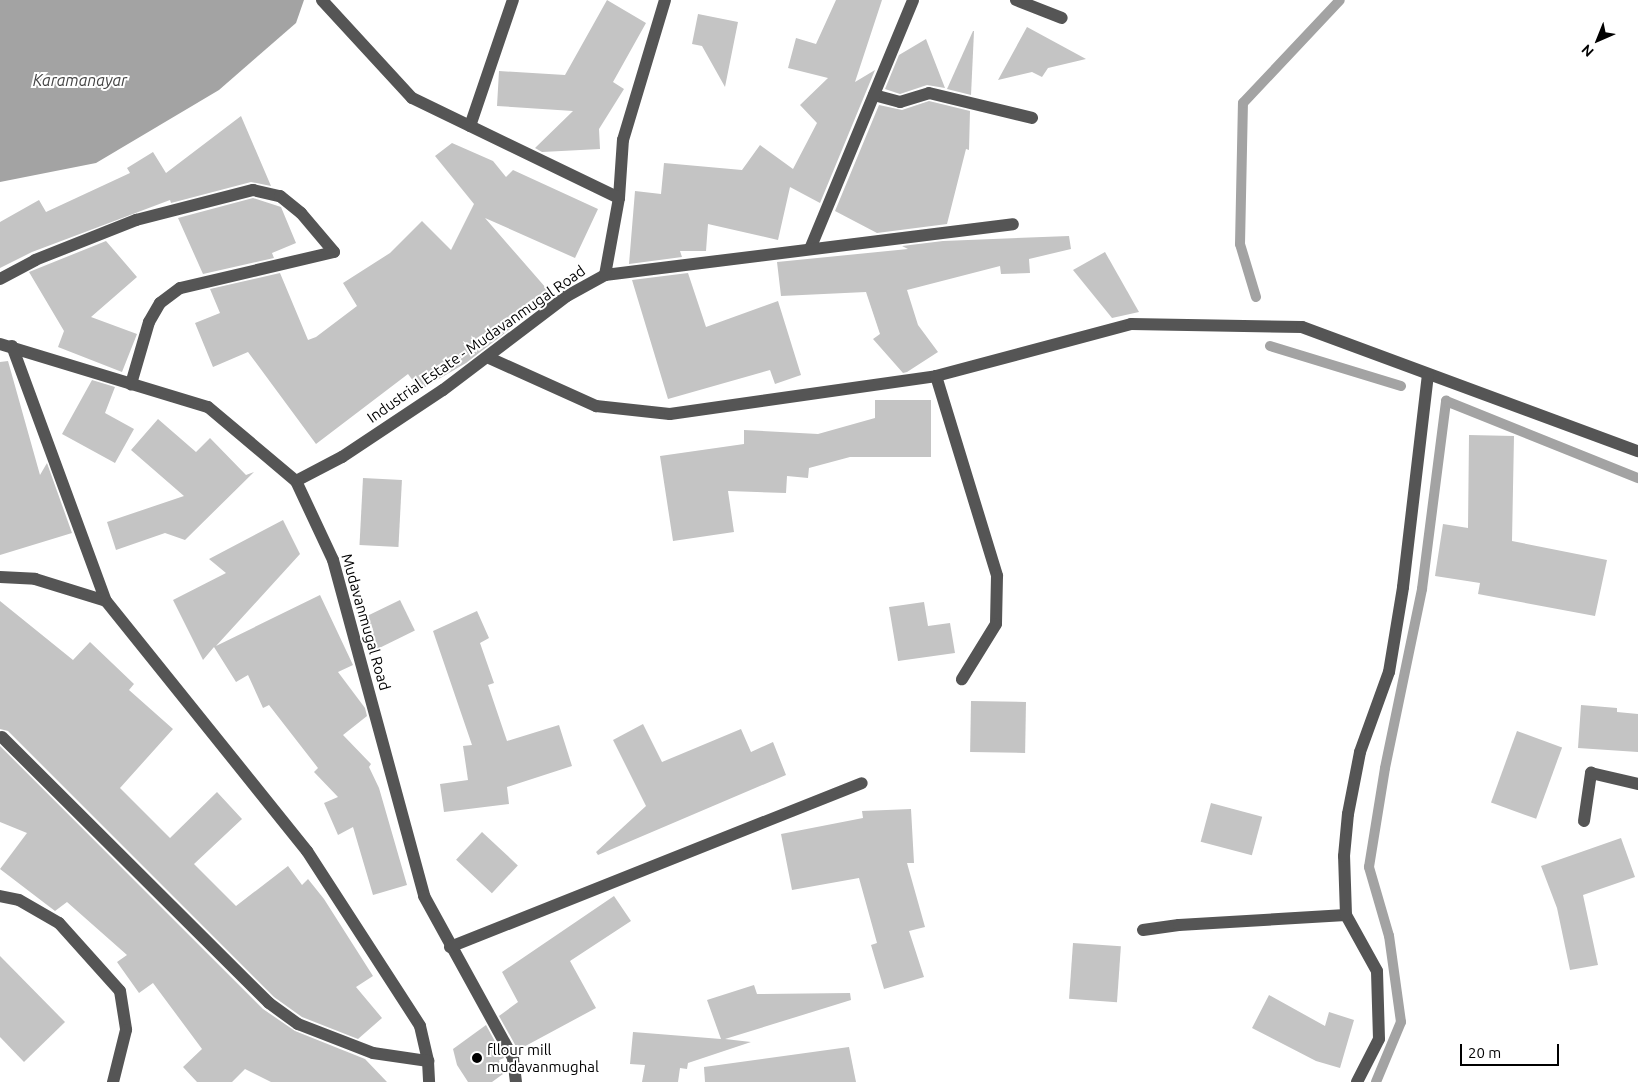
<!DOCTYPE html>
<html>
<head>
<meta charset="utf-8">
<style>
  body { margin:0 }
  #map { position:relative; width:1638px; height:1082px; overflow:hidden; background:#fff; font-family:Ubuntu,sans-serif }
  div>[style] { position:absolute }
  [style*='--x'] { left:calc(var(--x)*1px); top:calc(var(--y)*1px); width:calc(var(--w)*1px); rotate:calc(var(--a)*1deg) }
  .water>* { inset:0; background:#a3a3a3 }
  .stream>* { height:10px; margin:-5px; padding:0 5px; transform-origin:5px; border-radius:5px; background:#a3a3a3 }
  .building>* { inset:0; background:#c4c4c4; transform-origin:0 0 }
  .minor>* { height:12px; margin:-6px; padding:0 6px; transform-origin:6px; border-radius:6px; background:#555 }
  .dots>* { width:14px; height:14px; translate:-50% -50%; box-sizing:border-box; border:2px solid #fff; border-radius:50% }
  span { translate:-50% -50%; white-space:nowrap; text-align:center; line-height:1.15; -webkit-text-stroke:4px #fff; paint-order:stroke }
  .street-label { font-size:15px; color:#000 }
  .poi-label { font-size:15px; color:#000 }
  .left { translate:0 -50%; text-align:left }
  .water-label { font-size:16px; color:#444; font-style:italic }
  .north { position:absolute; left:1573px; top:15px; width:50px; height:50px; -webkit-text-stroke:4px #fff; paint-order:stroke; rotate:224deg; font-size:14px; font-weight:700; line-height:20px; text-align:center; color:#000 }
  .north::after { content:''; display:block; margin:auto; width:18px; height:22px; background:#000; clip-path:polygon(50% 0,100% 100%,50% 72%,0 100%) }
  .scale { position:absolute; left:1460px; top:1044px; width:99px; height:22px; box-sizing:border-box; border:2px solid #000; border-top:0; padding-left:6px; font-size:15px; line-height:18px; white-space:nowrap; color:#000; -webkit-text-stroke:4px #fff; paint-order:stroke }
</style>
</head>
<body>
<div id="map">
  <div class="water">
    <i style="clip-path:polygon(0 0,304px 0,296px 23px,219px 90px,96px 163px,0 182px)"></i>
  </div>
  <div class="stream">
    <i style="--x:1256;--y:297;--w:55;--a:-106.8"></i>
    <i style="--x:1240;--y:244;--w:141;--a:-88.8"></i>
    <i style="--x:1243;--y:103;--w:141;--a:-46.7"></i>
    <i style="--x:1270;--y:346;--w:137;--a:17"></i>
    <i style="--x:1376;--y:1082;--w:65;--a:-67.4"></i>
    <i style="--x:1401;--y:1022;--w:87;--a:-97.9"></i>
    <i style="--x:1389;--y:936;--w:72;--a:-106.2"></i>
    <i style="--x:1369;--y:867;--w:100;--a:-80.8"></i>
    <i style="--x:1385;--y:768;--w:183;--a:-78.3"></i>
    <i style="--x:1422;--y:589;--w:190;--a:-82.7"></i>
    <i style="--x:1446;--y:401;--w:207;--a:21.9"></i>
  </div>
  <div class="building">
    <i style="clip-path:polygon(607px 0,646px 23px,613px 82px,624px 89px,599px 129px,600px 149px,542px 152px,535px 148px,573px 111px,497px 106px,499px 71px,565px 75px)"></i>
    <i style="clip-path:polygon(836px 0,882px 0,855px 82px,875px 70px,820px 203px,790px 187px,778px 240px,708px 224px,706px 251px,680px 251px,682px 257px,629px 264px,635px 191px,661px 194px,664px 163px,742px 170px,760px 145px,793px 169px,817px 123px,800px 105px,828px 78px,788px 68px,796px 38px,816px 44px)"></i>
    <i style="clip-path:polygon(698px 14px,738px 22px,725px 87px,702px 46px,692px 44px)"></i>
    <i style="clip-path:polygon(1027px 27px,1086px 59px,1048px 68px,1042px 77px,1032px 72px,998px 80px)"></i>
    <i style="clip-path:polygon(973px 31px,974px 31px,971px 95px,947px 89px)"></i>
    <i style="clip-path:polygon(926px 39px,945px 88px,927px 85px,900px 94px,885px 89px,899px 55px)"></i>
    <i style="clip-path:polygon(929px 101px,970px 111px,969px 150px,966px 149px,947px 224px,877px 233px,835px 211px,879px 105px,902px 110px)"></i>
    <i style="clip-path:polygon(241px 116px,271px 186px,251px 182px,171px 203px,170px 200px,32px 252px,0 268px,0 222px,39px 200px,46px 212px,130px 173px,127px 168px,153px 152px,166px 173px)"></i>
    <i style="clip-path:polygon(452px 143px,493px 161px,506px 177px,513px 170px,598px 209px,575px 258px,485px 218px,553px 296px,466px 363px,420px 390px,408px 374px,316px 444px,248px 352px,213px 367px,195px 323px,220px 313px,210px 289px,280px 273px,308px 340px,316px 337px,357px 306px,343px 283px,390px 253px,422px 221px,451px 250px,474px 204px,435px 156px)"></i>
    <i style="clip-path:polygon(253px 198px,281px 207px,296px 243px,272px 253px,274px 258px,203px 274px,178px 218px)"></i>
    <i style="clip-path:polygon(1069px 236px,1071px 249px,1029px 259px,1030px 273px,1001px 274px,1000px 266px,907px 290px,918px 325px,938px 352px,907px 372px,903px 373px,873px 339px,880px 334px,866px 292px,781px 296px,777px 262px,908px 249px,902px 246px,943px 241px)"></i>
    <i style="clip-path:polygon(106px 241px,137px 277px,91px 317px,137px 334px,122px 372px,58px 347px,64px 331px,29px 272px)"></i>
    <i style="clip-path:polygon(1105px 252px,1139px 312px,1112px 318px,1073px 270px)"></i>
    <i style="clip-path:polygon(688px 273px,706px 327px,778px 301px,801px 375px,775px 384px,770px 370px,668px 399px,632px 280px)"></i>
    <i style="clip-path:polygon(8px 361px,40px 475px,47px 463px,72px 533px,0 555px,0 362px)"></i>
    <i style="clip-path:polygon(92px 380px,115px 387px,105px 413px,134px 429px,115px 463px,62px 434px)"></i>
    <i style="clip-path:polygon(875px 400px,931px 400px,931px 457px,850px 457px,809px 468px,808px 478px,787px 476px,786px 493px,728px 491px,734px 532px,673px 541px,660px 456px,744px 444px,744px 430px,818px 434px,875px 418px)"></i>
    <i style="clip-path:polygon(158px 419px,196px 452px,210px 438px,246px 475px,254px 472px,185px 540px,165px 533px,116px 550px,107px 522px,184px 496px,131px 450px)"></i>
    <i style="clip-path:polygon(1469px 435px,1514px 436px,1512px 541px,1607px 560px,1595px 616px,1478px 594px,1480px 583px,1435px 576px,1443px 524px,1468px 528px)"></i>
    <i style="left:363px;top:478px;width:39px;height:67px;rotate:3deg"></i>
    <i style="clip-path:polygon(283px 520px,300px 554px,216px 646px,320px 595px,353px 665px,338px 672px,365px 708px,367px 716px,343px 735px,371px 764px,369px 767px,379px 788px,407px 885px,373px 895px,353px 827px,338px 835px,324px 803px,338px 797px,314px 772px,318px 768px,269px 705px,263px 708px,248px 675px,236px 682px,214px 647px,203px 660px,173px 600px,226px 573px,209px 559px)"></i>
    <i style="left:400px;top:600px;width:34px;height:47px;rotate:64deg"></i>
    <i style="clip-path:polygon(0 601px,73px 660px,90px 642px,134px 684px,129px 690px,173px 729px,120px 788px,170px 838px,217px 792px,242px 819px,194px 864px,236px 906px,288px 866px,302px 885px,308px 879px,324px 899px,373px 976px,356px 987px,382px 1018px,358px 1039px,302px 1017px,274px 997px,8px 731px,0 729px)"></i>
    <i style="clip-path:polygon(924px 602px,928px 626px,950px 623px,955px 653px,898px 661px,889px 607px)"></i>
    <i style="clip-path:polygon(477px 611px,489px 638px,480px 643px,494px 683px,488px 685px,507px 741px,559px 725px,572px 766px,507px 787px,509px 804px,444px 812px,440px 784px,468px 780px,463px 746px,472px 745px,433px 631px)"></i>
    <i style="left:971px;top:701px;width:55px;height:51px;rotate:1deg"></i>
    <i style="clip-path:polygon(1581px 705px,1617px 708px,1617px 712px,1638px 714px,1638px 752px,1578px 748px)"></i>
    <i style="clip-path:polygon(643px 724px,662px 762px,741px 729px,751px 752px,773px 742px,786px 775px,598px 855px,596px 852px,646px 806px,613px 740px)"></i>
    <i style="left:1517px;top:731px;width:48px;height:76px;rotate:20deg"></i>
    <i style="clip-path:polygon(0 746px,263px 1009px,295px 1031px,365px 1059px,387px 1082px,271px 1082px,245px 1069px,232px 1082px,197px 1082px,183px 1067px,202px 1049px,153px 983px,139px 993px,117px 962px,127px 955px,67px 902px,55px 911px,0 869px,27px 833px,0 822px)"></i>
    <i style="left:1211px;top:803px;width:53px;height:40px;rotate:15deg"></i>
    <i style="clip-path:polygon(911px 809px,914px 863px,907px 863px,925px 927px,909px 931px,924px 977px,884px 989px,871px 945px,877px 943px,859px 878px,792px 890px,781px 834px,863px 818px,862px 811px)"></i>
    <i style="left:482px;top:832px;width:49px;height:38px;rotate:43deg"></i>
    <i style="clip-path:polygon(1621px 838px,1635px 877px,1583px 895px,1598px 965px,1570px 970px,1557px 908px,1541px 866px)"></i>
    <i style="clip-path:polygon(614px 896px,631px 921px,570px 961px,596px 1008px,518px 1050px,499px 1016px,518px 1002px,502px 972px)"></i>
    <i style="left:1073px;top:943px;width:48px;height:56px;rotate:4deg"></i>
    <i style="clip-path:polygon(0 956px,65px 1022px,24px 1062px,0 1037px)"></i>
    <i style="clip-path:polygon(754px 985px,757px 994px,850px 993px,851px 1000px,725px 1039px,751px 1042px,688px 1063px,687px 1069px,680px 1068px,678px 1082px,642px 1082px,645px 1065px,630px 1064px,633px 1032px,721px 1039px,707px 1000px)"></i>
    <i style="clip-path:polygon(1269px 995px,1325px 1026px,1329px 1012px,1354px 1020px,1340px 1068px,1316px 1061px,1252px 1028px)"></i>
    <i style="clip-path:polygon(486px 1025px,504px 1058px,499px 1060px,503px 1074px,492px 1082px,468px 1082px,457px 1065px,453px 1049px)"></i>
    <i style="clip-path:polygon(849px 1047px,856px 1082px,705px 1082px,704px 1067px)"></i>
  </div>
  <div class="minor">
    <i style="--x:1016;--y:0;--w:49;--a:21.4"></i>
    <i style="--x:874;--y:95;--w:27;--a:15"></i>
    <i style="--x:900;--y:102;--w:30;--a:-17"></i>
    <i style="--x:929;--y:93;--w:106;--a:13.6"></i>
    <i style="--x:470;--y:126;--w:133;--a:-71.2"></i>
    <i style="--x:619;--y:198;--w:58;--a:-86.1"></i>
    <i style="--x:623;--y:140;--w:146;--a:-73.3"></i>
    <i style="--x:810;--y:249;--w:269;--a:-67.5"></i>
    <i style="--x:605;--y:275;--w:411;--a:-7.1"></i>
    <i style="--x:0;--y:279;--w:40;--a:-28"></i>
    <i style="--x:35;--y:260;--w:109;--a:-21.6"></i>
    <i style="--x:136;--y:220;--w:121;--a:-14.4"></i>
    <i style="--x:253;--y:190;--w:28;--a:13"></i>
    <i style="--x:280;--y:196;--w:27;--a:39"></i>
    <i style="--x:301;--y:213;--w:51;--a:49.8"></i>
    <i style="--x:334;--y:252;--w:158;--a:166.8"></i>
    <i style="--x:180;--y:288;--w:25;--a:143"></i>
    <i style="--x:160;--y:303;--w:22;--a:120"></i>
    <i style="--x:149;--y:322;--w:65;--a:106.2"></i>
    <i style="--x:0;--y:344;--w:217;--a:16.9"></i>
    <i style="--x:208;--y:407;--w:115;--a:40.1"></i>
    <i style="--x:296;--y:481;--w:87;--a:64.9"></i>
    <i style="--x:333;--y:560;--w:348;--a:74.8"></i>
    <i style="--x:424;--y:896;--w:185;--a:61.2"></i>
    <i style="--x:513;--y:1058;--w:24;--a:83"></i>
    <i style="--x:12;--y:346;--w:272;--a:69.8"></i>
    <i style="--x:487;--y:357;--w:120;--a:24.2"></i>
    <i style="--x:596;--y:406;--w:74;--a:6.2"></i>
    <i style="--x:670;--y:414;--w:269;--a:-8.1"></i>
    <i style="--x:936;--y:376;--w:202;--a:-14.9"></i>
    <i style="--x:1131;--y:324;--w:171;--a:1"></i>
    <i style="--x:1302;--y:327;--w:358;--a:20.3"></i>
    <i style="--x:936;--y:376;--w:209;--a:73"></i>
    <i style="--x:997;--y:576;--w:48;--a:91.2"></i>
    <i style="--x:996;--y:624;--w:65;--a:121.7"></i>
    <i style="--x:296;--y:481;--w:52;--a:-27.6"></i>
    <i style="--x:342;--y:457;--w:121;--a:-33.6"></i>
    <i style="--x:443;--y:390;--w:156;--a:-37.2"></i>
    <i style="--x:567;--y:296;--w:43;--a:-28.9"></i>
    <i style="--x:605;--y:275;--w:78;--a:-79.7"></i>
    <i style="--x:619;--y:198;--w:230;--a:-154.2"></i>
    <i style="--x:412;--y:98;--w:133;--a:-132.6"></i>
    <i style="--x:0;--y:577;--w:35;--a:3"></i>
    <i style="--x:35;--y:579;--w:74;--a:17.2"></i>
    <i style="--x:106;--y:601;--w:321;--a:51.2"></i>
    <i style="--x:307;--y:851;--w:208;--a:57.1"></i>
    <i style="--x:420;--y:1026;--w:36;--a:77"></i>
    <i style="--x:428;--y:1061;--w:21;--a:87"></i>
    <i style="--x:2;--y:737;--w:377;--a:44.9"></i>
    <i style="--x:269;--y:1003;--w:36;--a:36"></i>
    <i style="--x:298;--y:1024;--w:80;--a:21.1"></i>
    <i style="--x:373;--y:1053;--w:56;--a:8.3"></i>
    <i style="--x:1584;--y:821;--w:49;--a:-81.7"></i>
    <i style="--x:1591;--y:773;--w:48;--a:13.2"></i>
    <i style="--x:0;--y:896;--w:19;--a:12"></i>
    <i style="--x:19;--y:900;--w:46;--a:29.9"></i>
    <i style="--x:59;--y:923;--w:91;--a:48.1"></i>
    <i style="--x:120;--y:991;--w:39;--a:81"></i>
    <i style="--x:126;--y:1030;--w:54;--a:104"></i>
    <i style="--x:1143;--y:930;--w:36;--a:-8"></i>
    <i style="--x:1179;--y:925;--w:167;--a:-3.4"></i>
    <i style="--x:450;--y:947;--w:443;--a:-21.7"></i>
    <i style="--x:1357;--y:1082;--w:48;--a:-62.9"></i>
    <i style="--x:1379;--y:1039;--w:68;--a:-91.7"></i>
    <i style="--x:1377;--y:971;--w:64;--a:-119"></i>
    <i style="--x:1346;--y:915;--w:59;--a:-91.9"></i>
    <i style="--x:1344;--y:856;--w:42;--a:-84.6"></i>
    <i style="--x:1348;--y:814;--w:63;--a:-79"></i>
    <i style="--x:1360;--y:752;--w:85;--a:-70.1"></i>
    <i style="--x:1389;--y:672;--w:86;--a:-80.6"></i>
    <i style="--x:1403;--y:587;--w:214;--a:-83.3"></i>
  </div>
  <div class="dots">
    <i style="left:477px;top:1058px;background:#000"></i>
  </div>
  <div class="street-label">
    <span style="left:476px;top:344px;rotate:-35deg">Industrial Estate - Mudavanmugal Road</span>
    <span style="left:366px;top:622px;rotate:74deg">Mudavanmugal Road</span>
  </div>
  <div class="poi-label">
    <span class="left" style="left:487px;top:1058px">fllour mill<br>mudavanmughal</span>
  </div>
  <div class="water-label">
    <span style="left:80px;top:80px">Karamanayar</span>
  </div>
  <div class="north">N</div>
  <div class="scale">20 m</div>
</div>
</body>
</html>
